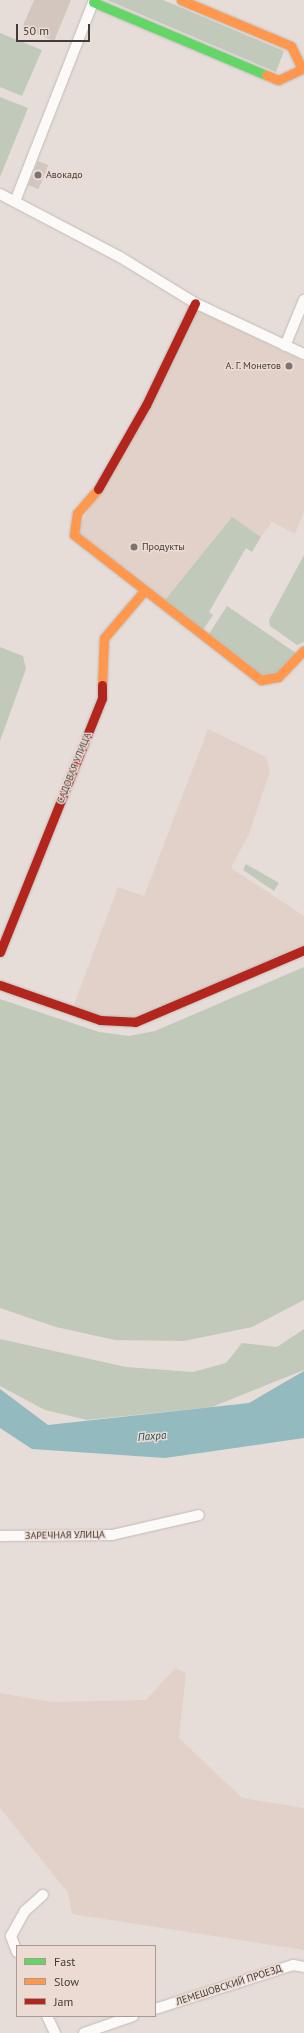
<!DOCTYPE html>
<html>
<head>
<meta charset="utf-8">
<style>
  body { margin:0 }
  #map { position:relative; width:304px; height:2033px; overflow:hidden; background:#e6ddd9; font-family:"PT Sans",sans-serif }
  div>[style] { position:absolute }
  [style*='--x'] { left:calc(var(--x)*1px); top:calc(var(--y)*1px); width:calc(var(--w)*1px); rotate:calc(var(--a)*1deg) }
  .built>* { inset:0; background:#e2d1c9 }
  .green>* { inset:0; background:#c1c9ba }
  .water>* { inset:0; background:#92babf }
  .building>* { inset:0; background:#d2c6be; transform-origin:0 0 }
  .roads { filter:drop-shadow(0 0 1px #c2bbb7) drop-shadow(0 0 1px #c2bbb7) }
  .street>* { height:10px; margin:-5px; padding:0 5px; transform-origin:5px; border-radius:5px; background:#fbfaf9 }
  .fast>* { height:9px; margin:-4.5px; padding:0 4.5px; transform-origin:4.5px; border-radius:4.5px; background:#63d668 }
  .slow>* { height:9px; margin:-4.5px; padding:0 4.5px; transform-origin:4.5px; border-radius:4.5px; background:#ff974d }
  .jam>* { height:9px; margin:-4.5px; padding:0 4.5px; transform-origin:4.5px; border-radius:4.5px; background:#b3261e }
  .dots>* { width:11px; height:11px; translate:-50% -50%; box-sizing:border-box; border:2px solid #ecdbd3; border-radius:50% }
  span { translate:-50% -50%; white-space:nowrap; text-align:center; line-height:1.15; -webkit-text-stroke:3px #ecdbd3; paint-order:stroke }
  .poi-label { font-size:10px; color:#423b38 }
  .left { translate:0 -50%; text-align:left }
  .right { translate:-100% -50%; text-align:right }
  .street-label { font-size:10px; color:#423b38 }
  .water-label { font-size:11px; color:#1b5158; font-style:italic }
  .legend { position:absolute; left:16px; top:1945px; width:140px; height:72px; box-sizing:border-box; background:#ecdbd3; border:1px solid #a89b95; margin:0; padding:5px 7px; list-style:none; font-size:12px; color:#423b38 }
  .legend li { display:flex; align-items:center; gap:8px; height:20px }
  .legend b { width:20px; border:1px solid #a89b95 }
  .scale { position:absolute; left:16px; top:24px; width:74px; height:18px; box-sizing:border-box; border:2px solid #423b38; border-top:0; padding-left:5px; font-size:12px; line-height:14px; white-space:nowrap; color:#423b38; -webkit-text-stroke:3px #ecdbd3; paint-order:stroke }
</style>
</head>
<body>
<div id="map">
  <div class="built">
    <i style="clip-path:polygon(197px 310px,304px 361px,304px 512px,295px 534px,272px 522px,261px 537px,232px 518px,165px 600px,77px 531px)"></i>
    <i style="clip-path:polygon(208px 729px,266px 757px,270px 771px,249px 834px,231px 868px,304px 916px,304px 950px,135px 1022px,72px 1010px,118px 887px,144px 896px)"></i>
    <i style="clip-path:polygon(175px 1668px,186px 1673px,179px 1738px,242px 1798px,304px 1808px,304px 1950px,72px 1914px,68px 1893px,0 1808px,0 1693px,53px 1702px,146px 1700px)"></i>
  </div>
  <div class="green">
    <i style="clip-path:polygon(107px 0,163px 0,284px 51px,276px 72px)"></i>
    <i style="clip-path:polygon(0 33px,42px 50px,22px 96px,0 87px)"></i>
    <i style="clip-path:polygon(0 97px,28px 108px,0 177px)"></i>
    <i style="clip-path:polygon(232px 517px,261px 537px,252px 552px,246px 548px,209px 612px,213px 615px,203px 630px,165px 600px)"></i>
    <i style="clip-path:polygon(304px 555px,304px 642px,297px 645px,270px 626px,269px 620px)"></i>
    <i style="clip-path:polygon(227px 606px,296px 653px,275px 674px,262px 676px,209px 634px)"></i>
    <i style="clip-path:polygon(0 647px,23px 656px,26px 669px,0 741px)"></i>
    <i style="clip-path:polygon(246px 864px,279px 883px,274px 891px,243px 870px)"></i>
    <i style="clip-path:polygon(304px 967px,304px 1300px,252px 1327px,184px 1341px,115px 1340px,56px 1327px,0 1308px,0 999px,99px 1032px,129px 1036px,155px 1031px)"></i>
    <i style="clip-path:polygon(304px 1329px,304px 1370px,212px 1407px,87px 1420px,45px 1410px,0 1386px,0 1339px,126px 1367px,193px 1372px,226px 1363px,242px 1343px,277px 1347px)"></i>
  </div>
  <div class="water">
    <i style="clip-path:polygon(304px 1371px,304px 1438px,165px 1458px,32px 1449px,0 1428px,0 1389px,48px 1425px,249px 1403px)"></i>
  </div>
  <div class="building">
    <i style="clip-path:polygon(34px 0,71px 0,54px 41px,22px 28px)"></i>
    <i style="left:38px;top:161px;width:11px;height:26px;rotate:22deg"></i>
  </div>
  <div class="roads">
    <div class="street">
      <i style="--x:0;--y:194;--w:136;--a:27.7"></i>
      <i style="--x:120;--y:257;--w:88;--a:31.5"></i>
      <i style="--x:195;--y:303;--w:120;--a:25.1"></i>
      <i style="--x:16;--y:199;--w:214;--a:-68.6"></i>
      <i style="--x:285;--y:346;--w:50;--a:-67.6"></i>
      <i style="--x:0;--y:1536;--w:112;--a:-0.5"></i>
      <i style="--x:112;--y:1535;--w:89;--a:-12.9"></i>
      <i style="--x:17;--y:1952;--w:17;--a:-111"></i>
      <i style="--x:11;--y:1936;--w:29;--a:-61"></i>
      <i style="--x:25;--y:1911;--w:24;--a:-42"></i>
      <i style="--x:155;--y:2009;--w:145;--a:-17.7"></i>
      <i style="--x:293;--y:1965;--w:11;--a:10"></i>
      <i style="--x:47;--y:2016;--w:19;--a:65"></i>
      <i style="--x:84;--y:2033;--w:52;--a:-19.1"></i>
    </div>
    <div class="fast">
      <i style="--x:93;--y:2;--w:188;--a:22.9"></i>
    </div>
    <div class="slow">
      <i style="--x:181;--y:0;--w:119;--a:22.7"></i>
      <i style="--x:291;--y:46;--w:25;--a:64"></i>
      <i style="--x:302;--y:69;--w:26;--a:155"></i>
      <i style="--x:278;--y:80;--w:13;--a:-157"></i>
      <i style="--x:98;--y:489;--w:32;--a:131"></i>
      <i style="--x:77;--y:513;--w:22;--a:98"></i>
      <i style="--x:74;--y:535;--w:237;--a:37.8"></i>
      <i style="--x:261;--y:680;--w:17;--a:-10"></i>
      <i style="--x:278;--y:677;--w:37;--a:-46"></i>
      <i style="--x:102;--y:685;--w:47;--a:-87.6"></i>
      <i style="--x:104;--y:638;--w:62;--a:-49.6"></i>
    </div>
    <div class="jam">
      <i style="--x:98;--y:489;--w:97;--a:-60.3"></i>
      <i style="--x:146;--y:405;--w:113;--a:-64.3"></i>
      <i style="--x:0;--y:952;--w:274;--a:-68.1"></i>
      <i style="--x:102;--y:698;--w:13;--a:-90"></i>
      <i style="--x:0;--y:985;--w:106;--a:19.3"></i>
      <i style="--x:100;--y:1020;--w:35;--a:3"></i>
      <i style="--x:135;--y:1022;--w:184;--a:-23.1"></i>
    </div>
  </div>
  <div class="dots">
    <i style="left:38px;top:175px;background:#7b7470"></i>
    <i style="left:289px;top:366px;background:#7b7470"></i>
    <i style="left:134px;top:547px;background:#7b7470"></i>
  </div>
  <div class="poi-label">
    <span class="left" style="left:46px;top:175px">Авокадо</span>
    <span class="right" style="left:281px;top:366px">А. Г. Монетов</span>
    <span class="left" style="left:142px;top:547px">Продукты</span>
  </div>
  <div class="street-label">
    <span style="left:74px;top:768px;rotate:-68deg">САДОВАЯ УЛИЦА</span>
    <span style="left:65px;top:1535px;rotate:-1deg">ЗАРЕЧНАЯ УЛИЦА</span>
    <span style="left:229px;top:1985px;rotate:-18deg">ЛЕМЕШОВСКИЙ ПРОЕЗД</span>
  </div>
  <div class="water-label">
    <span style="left:152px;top:1436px;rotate:-5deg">Пахра</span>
  </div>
  <ul class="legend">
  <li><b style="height:5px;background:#63d668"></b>Fast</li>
  <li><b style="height:5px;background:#ff974d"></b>Slow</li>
  <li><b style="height:5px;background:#b3261e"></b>Jam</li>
  </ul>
  <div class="scale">50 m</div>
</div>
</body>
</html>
